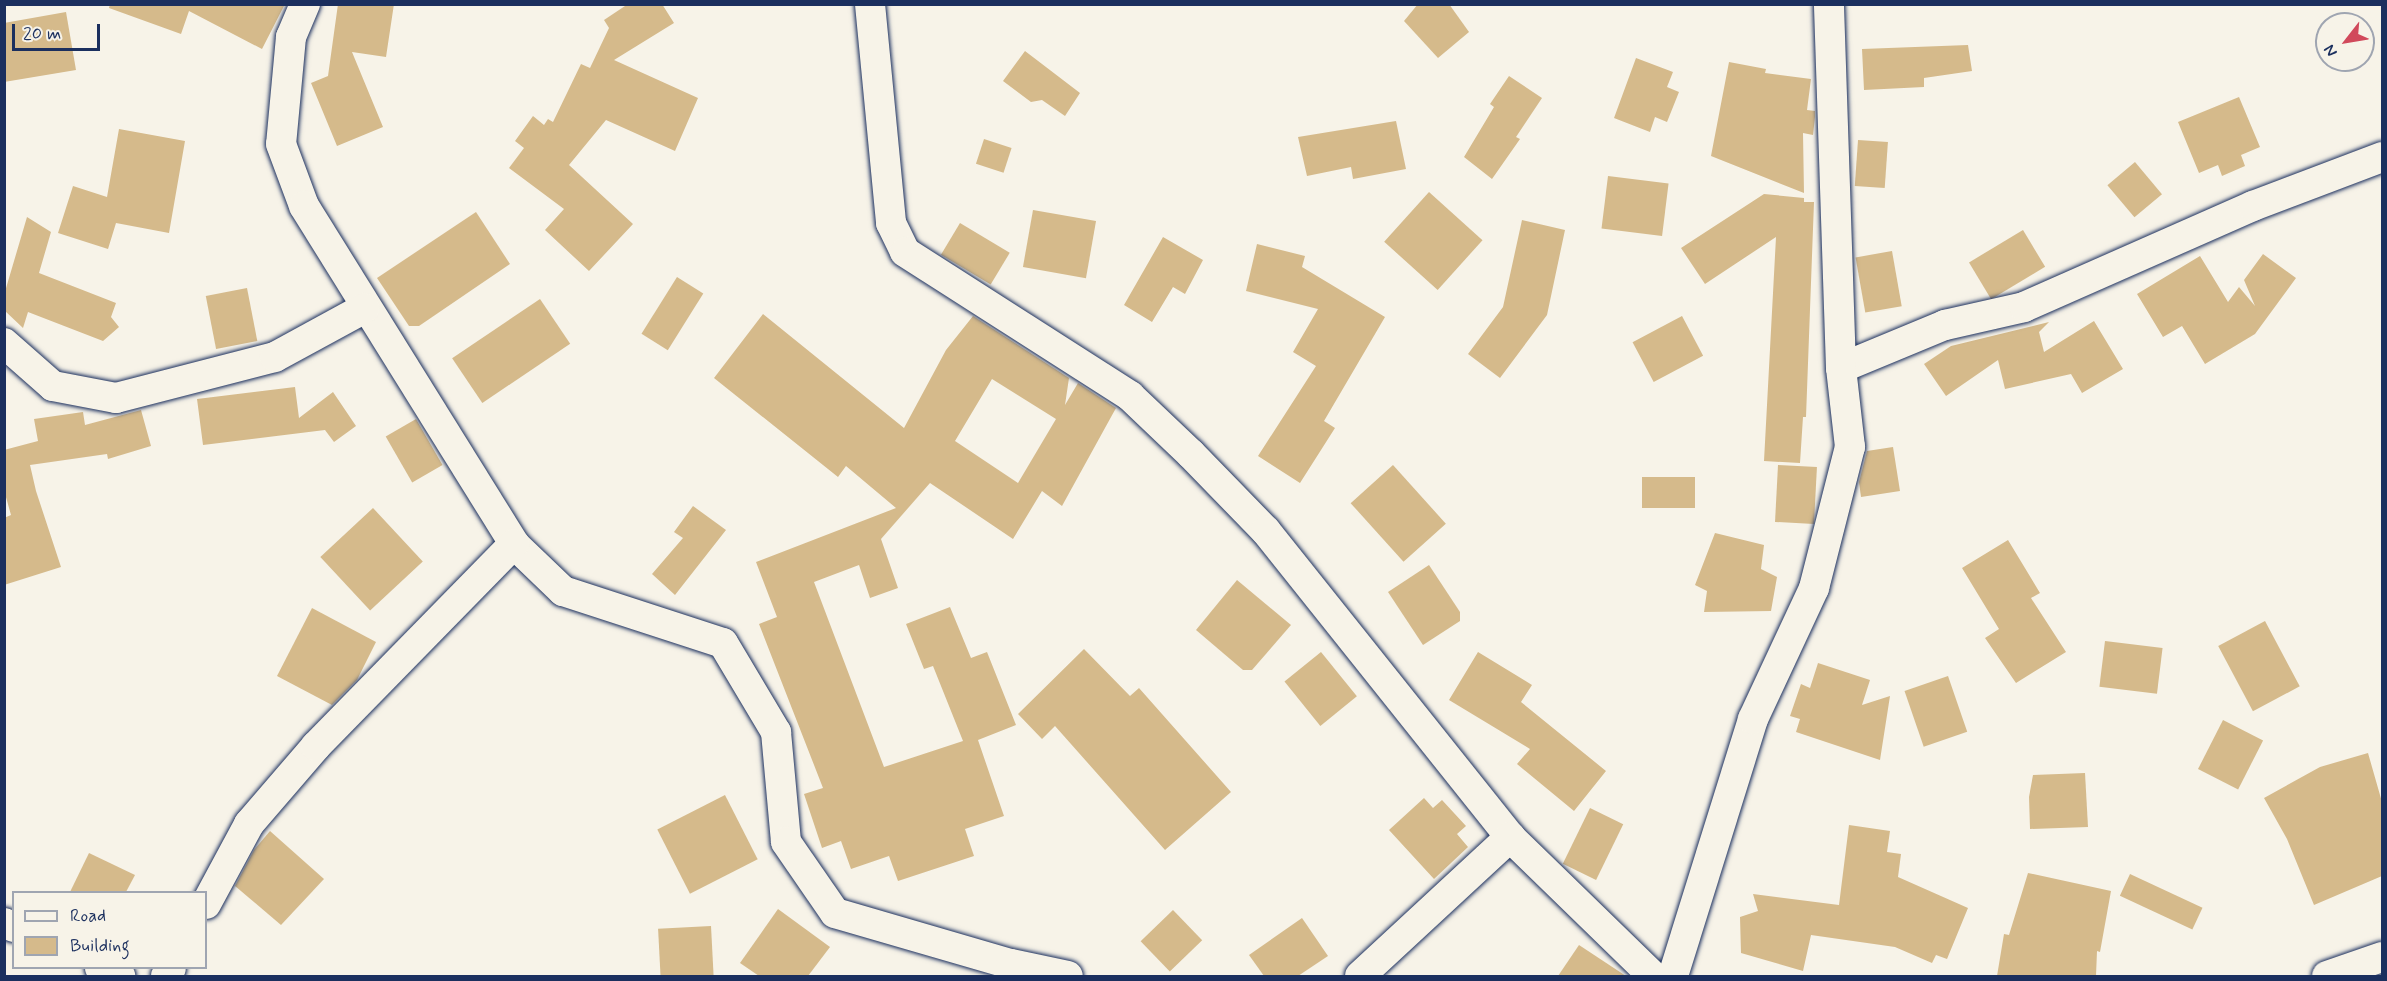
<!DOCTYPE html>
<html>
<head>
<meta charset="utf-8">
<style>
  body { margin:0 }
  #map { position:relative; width:2387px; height:981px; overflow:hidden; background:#f7f3e8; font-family:Mynerve,sans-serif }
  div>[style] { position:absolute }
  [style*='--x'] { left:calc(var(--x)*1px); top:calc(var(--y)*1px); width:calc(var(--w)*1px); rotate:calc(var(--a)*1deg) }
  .building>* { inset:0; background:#d5ba8b; transform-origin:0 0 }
  .roads { filter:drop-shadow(0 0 2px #1b2f5e) drop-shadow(0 0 2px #1b2f5e) }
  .minor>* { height:30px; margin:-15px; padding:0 15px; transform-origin:15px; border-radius:15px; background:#f7f3e8 }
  span { translate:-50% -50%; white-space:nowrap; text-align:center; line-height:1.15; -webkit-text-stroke:6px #f7f3e8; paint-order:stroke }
  .frame { position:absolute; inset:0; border:6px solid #1b2f5e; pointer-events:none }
  .legend { position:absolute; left:12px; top:891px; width:195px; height:78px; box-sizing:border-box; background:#f7f3e8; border:2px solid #9fa5b1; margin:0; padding:8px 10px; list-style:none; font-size:18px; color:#1b2f5e }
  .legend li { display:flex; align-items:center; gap:12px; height:30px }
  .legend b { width:30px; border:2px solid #9fa5b1 }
  .north { position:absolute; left:2315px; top:12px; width:60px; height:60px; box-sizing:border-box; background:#f7f3e8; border:2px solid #9fa5b1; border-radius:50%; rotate:239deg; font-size:16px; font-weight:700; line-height:24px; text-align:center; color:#1b2f5e }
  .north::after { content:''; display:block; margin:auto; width:21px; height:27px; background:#d1495b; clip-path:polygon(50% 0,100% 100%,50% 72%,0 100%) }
  .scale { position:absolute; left:12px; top:24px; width:88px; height:27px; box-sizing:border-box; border:3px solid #1b2f5e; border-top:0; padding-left:8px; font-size:18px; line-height:21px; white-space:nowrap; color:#1b2f5e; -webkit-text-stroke:4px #f7f3e8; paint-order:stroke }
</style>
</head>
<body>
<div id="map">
  <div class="building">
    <i style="clip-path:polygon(110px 4px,285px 4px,262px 49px,189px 11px,181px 34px,109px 8px)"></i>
    <i style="clip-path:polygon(338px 4px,394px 4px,386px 57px,352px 52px,383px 127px,337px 146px,311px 83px,328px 76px)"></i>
    <i style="clip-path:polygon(628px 4px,662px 4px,674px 23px,614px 60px,698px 98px,675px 151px,606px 120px,569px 165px,633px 224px,589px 271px,545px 230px,564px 209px,509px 168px,524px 148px,515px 141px,533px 116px,544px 125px,548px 119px,553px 122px,581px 64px,590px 68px,609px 28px,604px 20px)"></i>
    <i style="clip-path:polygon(1418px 4px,1449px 4px,1469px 32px,1438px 58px,1404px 21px)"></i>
    <i style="clip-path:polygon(66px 12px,76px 70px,4px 82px,4px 23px)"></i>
    <i style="clip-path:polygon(1968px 45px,1972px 71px,1924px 78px,1924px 87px,1864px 90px,1862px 49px)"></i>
    <i style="clip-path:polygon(1025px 51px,1080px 93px,1065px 116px,1042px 100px,1031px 102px,1003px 81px)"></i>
    <i style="clip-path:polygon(1636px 58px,1673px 72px,1667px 87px,1679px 92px,1667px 122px,1655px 117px,1650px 132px,1614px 118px)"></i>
    <i style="clip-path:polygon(1729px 62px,1766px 69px,1765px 73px,1811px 79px,1807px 110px,1815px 111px,1815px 117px,1813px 135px,1803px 133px,1804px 193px,1711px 156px)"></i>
    <i style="clip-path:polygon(1509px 76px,1542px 98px,1516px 137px,1520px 139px,1492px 179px,1464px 157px,1494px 107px,1490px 104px)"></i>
    <i style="clip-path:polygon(2239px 97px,2260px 147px,2241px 155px,2245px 166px,2222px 176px,2218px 165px,2199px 173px,2178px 122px)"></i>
    <i style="clip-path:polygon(1396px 121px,1406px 169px,1353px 179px,1351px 167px,1307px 176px,1298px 137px)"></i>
    <i style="clip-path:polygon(119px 129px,185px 141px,169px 233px,116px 223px,108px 249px,58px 233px,73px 186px,107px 197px)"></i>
    <i style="left:984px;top:139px;width:29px;height:26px;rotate:18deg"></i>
    <i style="left:1858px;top:140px;width:30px;height:46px;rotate:4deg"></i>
    <i style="left:2135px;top:162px;width:42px;height:36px;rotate:50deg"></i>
    <i style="left:1608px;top:176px;width:61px;height:53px;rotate:7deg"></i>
    <i style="left:1429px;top:192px;width:72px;height:67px;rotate:42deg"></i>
    <i style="clip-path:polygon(1764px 194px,1804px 198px,1804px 202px,1814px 202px,1806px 417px,1803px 417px,1800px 463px,1764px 461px,1776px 237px,1705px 284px,1681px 248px)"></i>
    <i style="left:1033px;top:210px;width:64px;height:58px;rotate:10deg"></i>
    <i style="clip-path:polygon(476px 212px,510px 264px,419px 326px,409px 326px,377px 278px)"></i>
    <i style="clip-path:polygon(27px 217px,51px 232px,39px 273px,116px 303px,111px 317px,119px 327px,103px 341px,28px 312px,23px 328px,4px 310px,4px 295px)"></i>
    <i style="clip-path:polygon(1522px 220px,1565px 230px,1547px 315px,1500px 378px,1468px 354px,1503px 307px)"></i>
    <i style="left:960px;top:223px;width:58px;height:37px;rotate:31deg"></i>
    <i style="left:2023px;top:230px;width:43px;height:63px;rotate:59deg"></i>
    <i style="clip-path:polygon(1163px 237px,1203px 260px,1185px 294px,1173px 287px,1152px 322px,1124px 305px)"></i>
    <i style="clip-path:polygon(1257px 244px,1305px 256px,1302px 267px,1385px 317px,1324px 421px,1335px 428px,1300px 483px,1258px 456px,1316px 366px,1293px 352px,1318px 309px,1246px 291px)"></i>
    <i style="left:1892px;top:251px;width:56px;height:37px;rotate:80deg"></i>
    <i style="clip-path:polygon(2263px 254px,2296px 278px,2255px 334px,2205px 364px,2182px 326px,2163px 337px,2137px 294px,2200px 256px,2228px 302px,2239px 287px,2255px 306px,2244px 280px)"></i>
    <i style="left:677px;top:277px;width:31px;height:67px;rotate:32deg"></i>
    <i style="left:247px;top:288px;width:54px;height:42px;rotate:79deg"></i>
    <i style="left:540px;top:299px;width:54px;height:106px;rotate:56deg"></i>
    <i style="clip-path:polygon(evenodd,763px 314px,904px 428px,946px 350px,973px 316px,1069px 378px,1065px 405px,1078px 383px,1116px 408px,1062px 506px,1042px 491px,1013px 539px,930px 483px,881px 539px,898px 588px,870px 598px,859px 565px,814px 582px,884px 767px,963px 741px,933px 666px,924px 669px,906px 624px,950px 607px,971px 658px,987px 652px,1016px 725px,978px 740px,1004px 816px,965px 829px,974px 856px,898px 881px,889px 856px,851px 869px,841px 841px,822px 848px,804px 794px,823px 788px,759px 624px,777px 617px,756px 562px,896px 508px,846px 466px,838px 477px,714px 378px,763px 314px,992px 379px,1056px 419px,1018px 483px,955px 441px,992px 379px)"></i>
    <i style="left:1682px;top:316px;width:45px;height:56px;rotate:62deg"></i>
    <i style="clip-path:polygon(2094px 321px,2123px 369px,2082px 393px,2071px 374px,2005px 389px,1998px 360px,1946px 396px,1924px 364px,1951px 346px,2049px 322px,2039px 332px,2044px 352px)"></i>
    <i style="clip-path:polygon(295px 387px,299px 418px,333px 392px,356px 426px,334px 442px,325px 430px,203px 445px,197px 399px)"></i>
    <i style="clip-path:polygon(141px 410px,151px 446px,108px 459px,107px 454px,30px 465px,36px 491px,61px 567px,4px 585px,4px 518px,11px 515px,4px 490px,4px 450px,38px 441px,34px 419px,83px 412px,85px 425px)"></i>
    <i style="left:416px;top:419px;width:53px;height:35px;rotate:60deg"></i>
    <i style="clip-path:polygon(1893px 447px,1900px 491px,1861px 497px,1859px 482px,1867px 451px)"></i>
    <i style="left:1393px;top:465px;width:79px;height:57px;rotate:48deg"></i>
    <i style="left:1778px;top:465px;width:39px;height:57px;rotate:3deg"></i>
    <i style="left:1642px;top:477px;width:53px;height:31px"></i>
    <i style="clip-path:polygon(693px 506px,726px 530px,675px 595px,652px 574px,683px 538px,674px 532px)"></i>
    <i style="left:373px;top:508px;width:73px;height:72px;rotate:47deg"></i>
    <i style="clip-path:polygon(1715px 533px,1764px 545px,1761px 569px,1777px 577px,1771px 611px,1704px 612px,1707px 591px,1695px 585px)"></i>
    <i style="clip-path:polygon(2008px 540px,2040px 593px,2031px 598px,2066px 652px,2016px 683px,1985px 638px,1999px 629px,1962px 568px)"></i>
    <i style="clip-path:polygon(1429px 565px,1460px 612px,1460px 621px,1423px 645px,1388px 592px)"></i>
    <i style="clip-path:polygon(1237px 580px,1291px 625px,1252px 670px,1243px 670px,1196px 630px)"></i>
    <i style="clip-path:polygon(312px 608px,376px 642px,357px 680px,332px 705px,277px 676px)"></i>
    <i style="left:2265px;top:621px;width:74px;height:53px;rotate:62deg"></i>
    <i style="left:2105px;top:641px;width:58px;height:46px;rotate:7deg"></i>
    <i style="clip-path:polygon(1084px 649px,1130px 696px,1139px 688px,1231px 792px,1165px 850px,1055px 726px,1042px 739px,1018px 714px)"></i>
    <i style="left:1321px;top:652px;width:57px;height:47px;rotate:51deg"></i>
    <i style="clip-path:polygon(1478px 652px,1532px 685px,1521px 702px,1606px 771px,1574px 811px,1517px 764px,1530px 749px,1449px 700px)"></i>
    <i style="clip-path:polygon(1818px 663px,1870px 680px,1862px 705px,1890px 696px,1880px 760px,1796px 732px,1800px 719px,1790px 716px,1801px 684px,1810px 688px)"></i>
    <i style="left:1948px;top:676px;width:59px;height:46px;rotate:71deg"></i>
    <i style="left:2223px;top:720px;width:45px;height:55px;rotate:27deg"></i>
    <i style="clip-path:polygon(2368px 753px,2382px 802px,2382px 876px,2314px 905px,2287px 839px,2264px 798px,2320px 767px)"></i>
    <i style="clip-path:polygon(2085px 773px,2088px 827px,2030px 829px,2029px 797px,2033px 775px)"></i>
    <i style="left:725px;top:795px;width:72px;height:76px;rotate:63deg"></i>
    <i style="clip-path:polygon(1424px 798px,1433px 808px,1442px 800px,1466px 826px,1457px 834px,1468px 847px,1434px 879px,1389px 830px)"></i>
    <i style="left:1590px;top:808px;width:37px;height:62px;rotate:26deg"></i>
    <i style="clip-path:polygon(1849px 825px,1890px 831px,1887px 852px,1901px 854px,1898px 877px,1968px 908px,1947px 959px,1936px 955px,1932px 963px,1895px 947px,1811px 935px,1803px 971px,1741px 953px,1740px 917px,1758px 911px,1753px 894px,1839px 905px)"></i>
    <i style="clip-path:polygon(270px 831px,324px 879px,281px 925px,235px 886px,254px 850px)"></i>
    <i style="clip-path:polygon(89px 853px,135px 875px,126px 892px,70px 892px)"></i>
    <i style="clip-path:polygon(2028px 873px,2111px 891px,2100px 952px,2097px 951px,2096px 976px,1997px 976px,2004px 934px,2009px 935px)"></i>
    <i style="left:2130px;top:874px;width:80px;height:24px;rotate:25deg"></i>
    <i style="clip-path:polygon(778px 909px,830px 947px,808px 976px,759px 976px,740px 963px)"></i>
    <i style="left:1173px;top:910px;width:42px;height:45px;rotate:46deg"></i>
    <i style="clip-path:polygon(1302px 918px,1328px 956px,1298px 976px,1264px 976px,1249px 955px)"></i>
    <i style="left:711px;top:926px;width:50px;height:53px;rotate:87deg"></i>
    <i style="clip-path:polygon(1579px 945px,1626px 976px,1558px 976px)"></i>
  </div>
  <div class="roads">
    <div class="minor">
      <i style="--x:305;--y:4;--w:36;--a:113"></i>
      <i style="--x:291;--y:37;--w:107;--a:95.3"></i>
      <i style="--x:281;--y:144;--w:66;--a:69.6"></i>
      <i style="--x:304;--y:206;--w:398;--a:58.1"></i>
      <i style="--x:514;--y:544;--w:68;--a:43.8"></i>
      <i style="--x:563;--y:591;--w:168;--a:18"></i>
      <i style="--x:723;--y:643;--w:104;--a:59.2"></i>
      <i style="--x:776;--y:732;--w:110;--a:84.8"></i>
      <i style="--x:786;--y:842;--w:86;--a:55.4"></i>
      <i style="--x:835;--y:913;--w:183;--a:16.2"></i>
      <i style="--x:1011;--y:964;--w:58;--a:11.9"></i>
      <i style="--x:870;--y:4;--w:220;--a:84.5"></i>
      <i style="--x:891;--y:223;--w:32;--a:64"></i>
      <i style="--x:905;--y:252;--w:267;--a:32.6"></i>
      <i style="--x:1130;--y:396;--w:84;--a:43.6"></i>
      <i style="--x:1191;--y:454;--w:107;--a:45.8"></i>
      <i style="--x:1266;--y:531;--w:391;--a:51.4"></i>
      <i style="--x:1510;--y:837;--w:199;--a:44.2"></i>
      <i style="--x:4;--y:343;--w:65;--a:41.3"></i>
      <i style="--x:53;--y:386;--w:64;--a:10.8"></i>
      <i style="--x:116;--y:398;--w:164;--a:-14.5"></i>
      <i style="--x:275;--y:357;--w:102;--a:-28.6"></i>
      <i style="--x:1841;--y:368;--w:113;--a:-22.5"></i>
      <i style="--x:1945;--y:325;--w:81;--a:-12.8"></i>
      <i style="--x:2024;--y:307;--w:250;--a:-23.8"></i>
      <i style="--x:2253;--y:206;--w:138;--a:-20.8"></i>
      <i style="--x:206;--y:904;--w:91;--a:-61.7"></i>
      <i style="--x:249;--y:824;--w:103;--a:-49.3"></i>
      <i style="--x:316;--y:746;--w:283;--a:-45.6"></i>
      <i style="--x:4;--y:923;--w:11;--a:22"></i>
      <i style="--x:100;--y:968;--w:22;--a:22"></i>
      <i style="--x:166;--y:976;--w:9;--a:-58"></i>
      <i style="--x:1360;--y:976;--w:205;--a:-42.8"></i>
      <i style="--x:1673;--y:976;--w:269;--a:-72.7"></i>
      <i style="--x:1753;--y:719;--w:145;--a:-65"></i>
      <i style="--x:1814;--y:588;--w:146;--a:-75.7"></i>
      <i style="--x:1850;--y:447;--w:80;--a:-96.5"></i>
      <i style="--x:1841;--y:368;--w:364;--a:-91.9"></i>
      <i style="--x:2327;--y:976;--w:58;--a:-19.1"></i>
    </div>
  </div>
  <div class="frame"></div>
  <ul class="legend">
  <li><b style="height:8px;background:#f7f3e8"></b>Road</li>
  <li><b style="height:16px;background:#d5ba8b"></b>Building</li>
  </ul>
  <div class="north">N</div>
  <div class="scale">20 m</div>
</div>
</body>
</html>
